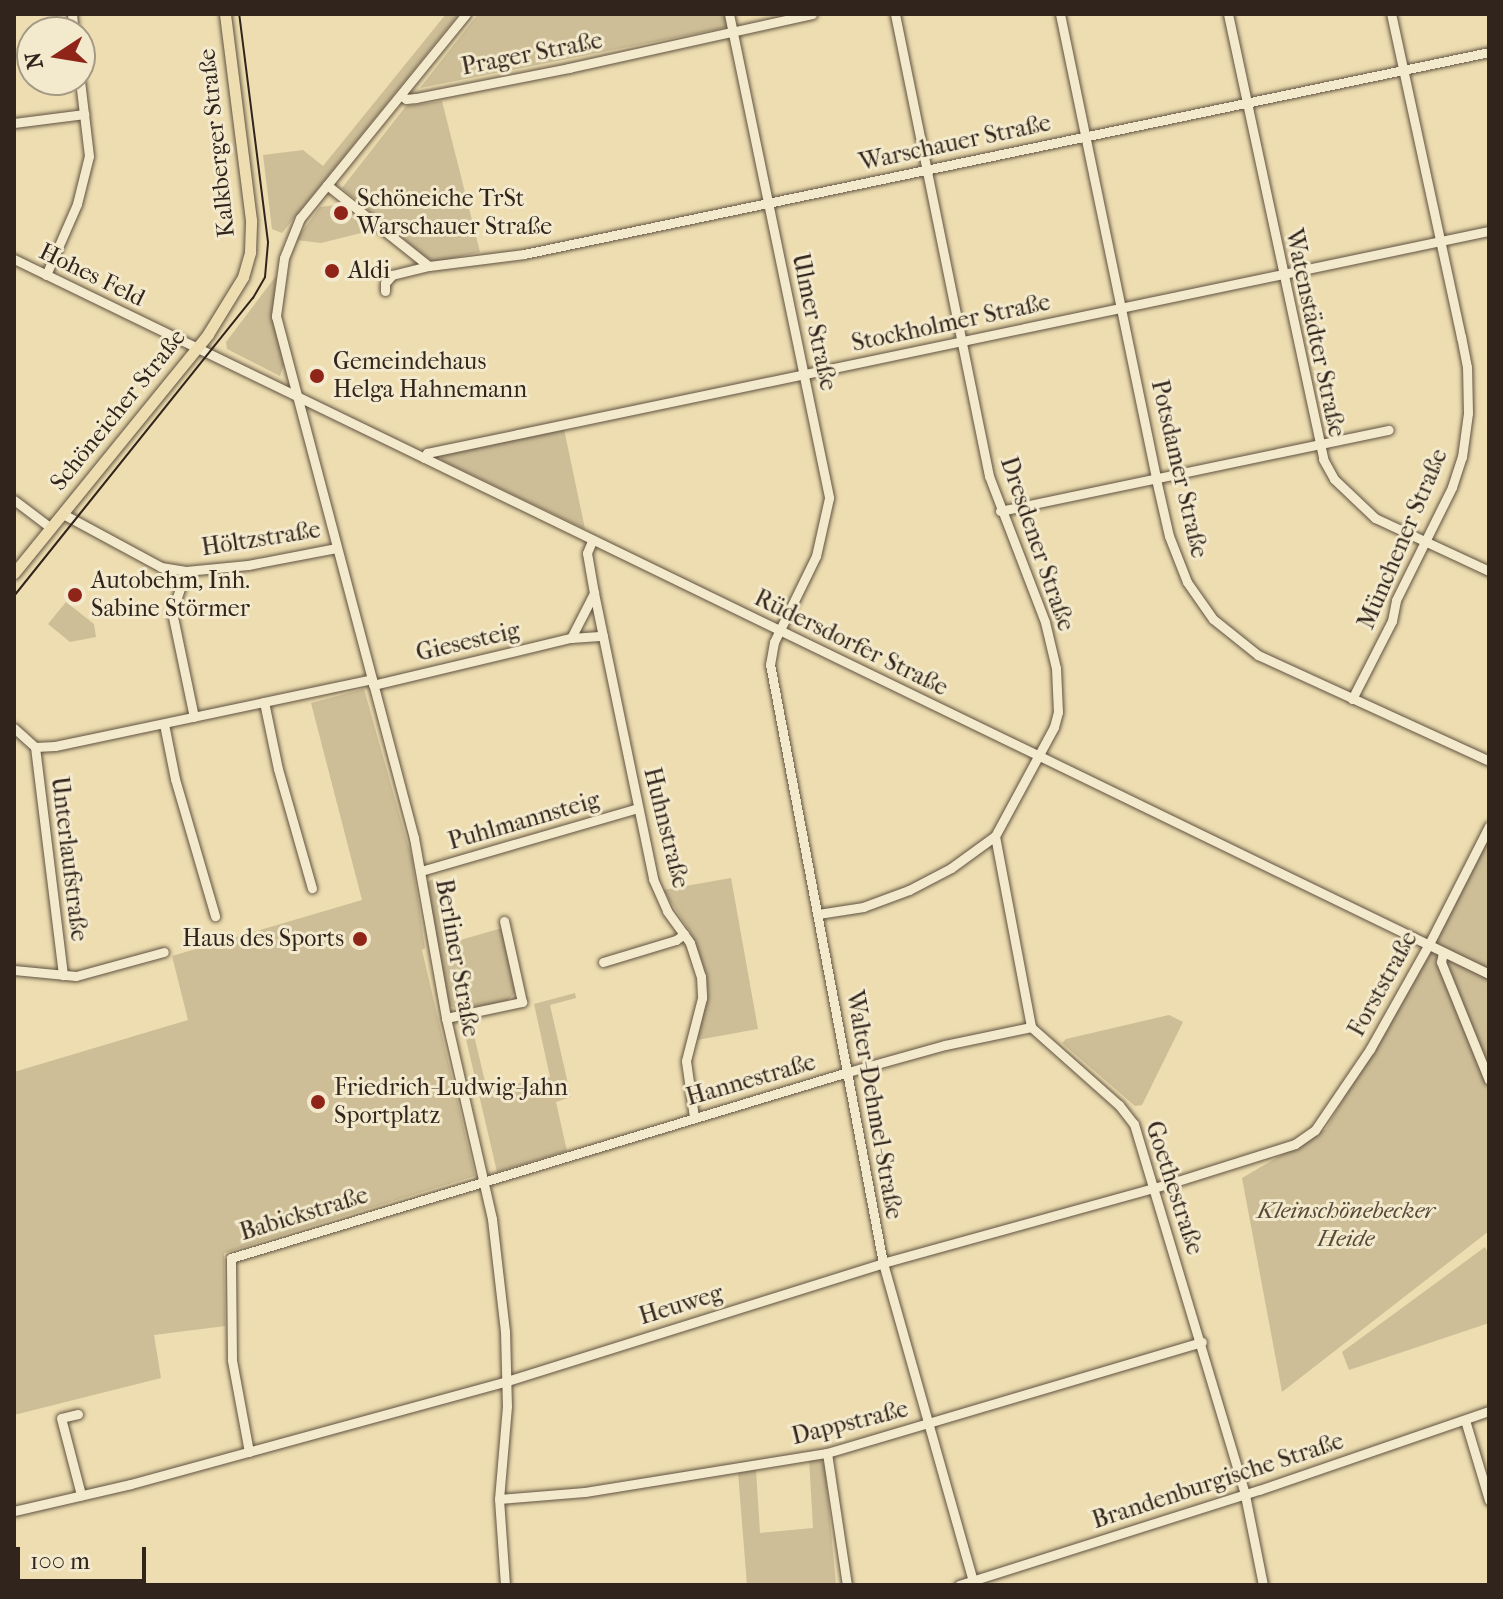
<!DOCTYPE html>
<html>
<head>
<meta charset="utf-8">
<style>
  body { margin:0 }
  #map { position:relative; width:1503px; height:1599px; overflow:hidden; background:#edddb0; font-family:"IM FELL French Canon",serif }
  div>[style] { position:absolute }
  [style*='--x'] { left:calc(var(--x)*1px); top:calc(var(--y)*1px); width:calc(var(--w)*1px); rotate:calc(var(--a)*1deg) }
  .green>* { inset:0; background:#cdbe97 }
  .roads { filter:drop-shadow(0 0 2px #605241) drop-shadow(0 0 2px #605241) }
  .minor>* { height:9px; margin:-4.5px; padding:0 4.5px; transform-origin:4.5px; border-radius:4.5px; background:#f3e9cc }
  .major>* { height:11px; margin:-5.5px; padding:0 5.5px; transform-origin:5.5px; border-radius:5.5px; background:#edddb0 }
  .tram>* { height:2px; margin:-1px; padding:0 1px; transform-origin:1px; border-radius:1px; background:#31241c }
  .dots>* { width:22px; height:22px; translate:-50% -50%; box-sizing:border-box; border:4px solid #f3e9cc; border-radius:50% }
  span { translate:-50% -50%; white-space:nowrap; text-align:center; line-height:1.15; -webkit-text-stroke:6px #f3e9cc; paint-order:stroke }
  .street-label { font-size:24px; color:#31241c }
  .poi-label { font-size:24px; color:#31241c }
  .left { translate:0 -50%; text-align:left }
  .right { translate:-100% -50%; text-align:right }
  .park-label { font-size:24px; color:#584a3b; font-style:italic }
  .frame { position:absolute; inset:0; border:16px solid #31241c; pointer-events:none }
  .north { position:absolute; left:16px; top:16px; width:80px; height:80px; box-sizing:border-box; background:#f3e9cc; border:2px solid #a59a86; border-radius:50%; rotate:258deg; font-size:22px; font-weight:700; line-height:32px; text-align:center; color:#31241c }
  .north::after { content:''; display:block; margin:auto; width:28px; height:36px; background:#8f2418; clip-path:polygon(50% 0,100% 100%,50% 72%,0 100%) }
  .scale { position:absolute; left:16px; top:1547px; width:130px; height:36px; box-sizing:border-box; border:4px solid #31241c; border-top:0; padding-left:10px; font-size:24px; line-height:28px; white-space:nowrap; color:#31241c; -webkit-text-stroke:6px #f3e9cc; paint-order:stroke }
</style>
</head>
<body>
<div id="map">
  <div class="green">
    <i style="clip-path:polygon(446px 14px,459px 14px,282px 233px,272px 229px,263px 155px,303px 150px,323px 166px)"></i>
    <i style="clip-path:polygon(478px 14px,727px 14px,729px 27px,420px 88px)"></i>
    <i style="clip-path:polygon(442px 101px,480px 252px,437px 262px,428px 259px,342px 188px,406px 106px)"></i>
    <i style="clip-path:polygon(336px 205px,369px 231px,321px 243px,296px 240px,320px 207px)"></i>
    <i style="clip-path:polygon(276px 276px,274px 312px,284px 365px,280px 376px,227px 349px,226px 342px)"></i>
    <i style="clip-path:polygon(564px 429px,585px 529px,443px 461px,440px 456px)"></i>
    <i style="clip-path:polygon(66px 602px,94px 624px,96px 637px,70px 642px,48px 624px)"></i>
    <i style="clip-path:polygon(364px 689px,412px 859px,425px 948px,422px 950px,475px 1176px,224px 1253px,225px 1326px,154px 1335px,161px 1378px,14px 1415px,14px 1072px,188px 1020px,172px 956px,362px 900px,311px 703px)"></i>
    <i style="clip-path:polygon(1489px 835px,1489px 1231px,1282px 1392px,1242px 1178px,1326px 1129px,1467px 881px)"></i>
    <i style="clip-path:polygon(731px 878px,758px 1029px,697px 1040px,708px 994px,706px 973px,691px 933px,663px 890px)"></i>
    <i style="clip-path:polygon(433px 879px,450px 943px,502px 928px,516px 992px,507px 1001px,462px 1011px,448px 1005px,427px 882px)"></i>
    <i style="clip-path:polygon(575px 993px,576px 998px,550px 1005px,571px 1097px,556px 1102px,567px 1151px,497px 1172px,462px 1022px,470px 1018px,487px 1090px,550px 1077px,534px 1004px)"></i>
    <i style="clip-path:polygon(1169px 1015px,1183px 1022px,1142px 1105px,1135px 1106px,1062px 1043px,1066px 1039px)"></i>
    <i style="clip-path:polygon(1485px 1247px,1489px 1256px,1489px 1323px,1349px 1370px,1342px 1352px)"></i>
    <i style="clip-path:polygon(809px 1458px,820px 1459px,825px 1466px,836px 1585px,747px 1585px,738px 1473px,756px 1470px,760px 1533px,813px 1528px)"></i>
  </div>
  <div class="roads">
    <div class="minor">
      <i style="--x:72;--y:14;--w:18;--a:84"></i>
      <i style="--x:466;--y:14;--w:263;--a:129.1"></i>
      <i style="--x:300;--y:218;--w:43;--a:111.8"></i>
      <i style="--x:284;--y:258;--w:59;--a:97.9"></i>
      <i style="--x:276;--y:316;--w:540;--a:75.19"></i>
      <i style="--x:414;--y:838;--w:183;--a:79.9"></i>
      <i style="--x:446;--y:1018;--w:206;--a:77.1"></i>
      <i style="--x:492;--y:1219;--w:113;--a:83.4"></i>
      <i style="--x:505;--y:1331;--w:75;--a:88.5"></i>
      <i style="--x:507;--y:1406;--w:93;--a:94.9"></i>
      <i style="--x:499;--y:1499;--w:86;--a:86"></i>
      <i style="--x:729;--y:14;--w:494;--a:78.3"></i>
      <i style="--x:829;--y:498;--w:59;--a:102.6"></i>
      <i style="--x:816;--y:556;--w:96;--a:116"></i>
      <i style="--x:774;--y:642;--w:22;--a:100"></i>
      <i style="--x:770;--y:664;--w:610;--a:79.32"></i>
      <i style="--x:883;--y:1263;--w:335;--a:74.2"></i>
      <i style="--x:895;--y:14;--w:471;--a:78.5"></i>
      <i style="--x:989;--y:476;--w:156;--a:69"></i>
      <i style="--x:1045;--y:622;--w:47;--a:76.6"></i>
      <i style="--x:1056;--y:668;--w:44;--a:87.4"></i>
      <i style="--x:1058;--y:712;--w:16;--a:105"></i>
      <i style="--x:1054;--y:727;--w:124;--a:118.4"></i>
      <i style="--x:995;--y:836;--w:194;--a:79.3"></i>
      <i style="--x:1031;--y:1027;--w:118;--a:41.6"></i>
      <i style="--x:1119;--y:1105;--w:24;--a:52"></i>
      <i style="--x:1134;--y:1124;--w:387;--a:73.3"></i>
      <i style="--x:1245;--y:1495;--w:92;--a:78.7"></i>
      <i style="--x:1060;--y:14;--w:475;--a:78.3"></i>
      <i style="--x:1156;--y:479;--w:58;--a:77.2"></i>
      <i style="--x:1169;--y:536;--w:49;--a:68.6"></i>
      <i style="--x:1187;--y:582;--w:45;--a:54.9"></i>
      <i style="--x:1213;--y:619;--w:58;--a:38.7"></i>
      <i style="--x:1258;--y:655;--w:254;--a:24.6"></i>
      <i style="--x:1228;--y:14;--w:455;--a:77.9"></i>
      <i style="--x:1323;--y:459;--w:23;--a:61"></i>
      <i style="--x:1334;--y:479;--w:57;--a:43.6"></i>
      <i style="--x:1375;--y:518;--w:126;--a:24.9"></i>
      <i style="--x:401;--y:95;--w:6;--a:39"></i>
      <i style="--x:406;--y:99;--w:10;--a:-6"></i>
      <i style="--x:416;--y:98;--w:156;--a:-11.1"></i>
      <i style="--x:569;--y:68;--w:249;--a:-12.5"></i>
      <i style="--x:14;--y:123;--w:71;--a:-7.3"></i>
      <i style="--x:327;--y:185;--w:130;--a:38.5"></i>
      <i style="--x:429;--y:266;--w:96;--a:-7.2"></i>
      <i style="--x:524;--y:254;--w:986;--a:-11.82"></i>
      <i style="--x:14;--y:259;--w:1639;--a:25.86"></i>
      <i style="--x:46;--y:275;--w:77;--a:-66.4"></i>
      <i style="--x:77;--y:204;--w:49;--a:-76"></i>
      <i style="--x:89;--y:156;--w:77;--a:-96.8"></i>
      <i style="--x:385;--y:291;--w:8;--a:-90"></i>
      <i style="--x:385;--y:283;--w:11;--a:-49"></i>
      <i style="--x:392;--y:275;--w:38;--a:-14"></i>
      <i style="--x:424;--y:458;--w:6;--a:-59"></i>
      <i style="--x:427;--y:453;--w:1085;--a:-11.81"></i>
      <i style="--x:14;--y:500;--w:46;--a:37.1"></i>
      <i style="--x:1000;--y:511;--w:397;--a:-11.8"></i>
      <i style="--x:63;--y:514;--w:111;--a:28.4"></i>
      <i style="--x:161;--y:567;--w:25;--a:9"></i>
      <i style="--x:186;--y:571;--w:62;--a:-5.5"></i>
      <i style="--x:248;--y:565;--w:90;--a:-10.9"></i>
      <i style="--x:592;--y:541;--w:13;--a:113"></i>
      <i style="--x:587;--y:553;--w:41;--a:80.1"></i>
      <i style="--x:594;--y:593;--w:292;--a:78.3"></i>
      <i style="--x:653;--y:879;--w:35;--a:66"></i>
      <i style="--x:667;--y:911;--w:39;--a:54"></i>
      <i style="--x:690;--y:943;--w:35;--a:72"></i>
      <i style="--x:701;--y:976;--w:22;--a:87"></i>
      <i style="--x:702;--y:998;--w:65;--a:104.3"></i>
      <i style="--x:686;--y:1061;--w:57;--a:81.9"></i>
      <i style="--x:186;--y:571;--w:43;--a:108.9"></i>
      <i style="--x:172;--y:612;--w:107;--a:78.2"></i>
      <i style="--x:571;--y:638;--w:51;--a:-62.9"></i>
      <i style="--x:373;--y:685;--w:204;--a:-13.4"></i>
      <i style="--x:571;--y:638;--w:32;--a:-4"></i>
      <i style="--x:1352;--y:699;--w:88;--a:-62.9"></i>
      <i style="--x:1392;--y:621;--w:21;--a:-79"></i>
      <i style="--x:1396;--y:600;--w:126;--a:-63.6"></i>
      <i style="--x:1452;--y:487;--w:32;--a:-72"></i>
      <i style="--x:1462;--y:457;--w:44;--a:-82.2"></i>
      <i style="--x:1468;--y:413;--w:46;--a:-91.2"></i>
      <i style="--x:1467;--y:367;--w:31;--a:-101"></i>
      <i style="--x:1461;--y:337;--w:330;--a:-102.2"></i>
      <i style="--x:264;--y:702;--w:68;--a:78.2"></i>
      <i style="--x:278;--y:769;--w:124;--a:74.1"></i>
      <i style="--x:164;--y:724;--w:56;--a:78.7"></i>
      <i style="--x:175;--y:779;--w:143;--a:73.7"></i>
      <i style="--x:14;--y:728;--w:28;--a:42"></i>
      <i style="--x:35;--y:747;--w:20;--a:-3"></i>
      <i style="--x:55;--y:746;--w:324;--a:-11.9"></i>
      <i style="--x:35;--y:747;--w:230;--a:83"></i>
      <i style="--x:421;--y:871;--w:226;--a:-16.2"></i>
      <i style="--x:818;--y:914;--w:46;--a:-8.8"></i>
      <i style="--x:863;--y:907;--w:49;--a:-20.3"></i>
      <i style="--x:909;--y:890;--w:47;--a:-27.6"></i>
      <i style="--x:951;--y:868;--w:54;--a:-36"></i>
      <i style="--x:1443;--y:952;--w:10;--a:101"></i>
      <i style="--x:1441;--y:962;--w:127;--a:67.9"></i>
      <i style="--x:603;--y:962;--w:76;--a:-16.8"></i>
      <i style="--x:676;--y:940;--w:10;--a:-37"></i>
      <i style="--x:14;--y:970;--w:62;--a:5.5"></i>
      <i style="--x:76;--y:976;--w:91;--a:-15.3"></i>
      <i style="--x:446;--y:1018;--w:78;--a:-11.9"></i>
      <i style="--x:522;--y:1002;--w:83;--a:-102.5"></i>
      <i style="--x:78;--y:1414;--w:17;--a:167"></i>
      <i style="--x:61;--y:1418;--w:80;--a:75.4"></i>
      <i style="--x:1465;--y:1420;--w:84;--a:73.3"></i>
      <i style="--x:249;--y:1452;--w:94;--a:-100.5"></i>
      <i style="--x:232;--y:1360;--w:102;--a:-90.6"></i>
      <i style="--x:231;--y:1258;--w:644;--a:-16.78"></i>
      <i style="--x:848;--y:1072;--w:101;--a:-15.6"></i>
      <i style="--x:945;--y:1045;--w:88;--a:-11.8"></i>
      <i style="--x:827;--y:1453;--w:134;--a:81.4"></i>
      <i style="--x:499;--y:1499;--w:86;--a:-4.7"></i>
      <i style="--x:585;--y:1492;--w:245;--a:-9.2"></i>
      <i style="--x:827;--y:1453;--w:391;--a:-16.5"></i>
      <i style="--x:14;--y:1511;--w:120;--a:-13"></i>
      <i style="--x:131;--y:1484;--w:390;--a:-15.3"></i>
      <i style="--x:507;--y:1381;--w:394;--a:-17.4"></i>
      <i style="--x:883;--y:1263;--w:293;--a:-15.5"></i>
      <i style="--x:1165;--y:1185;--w:136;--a:-17.5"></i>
      <i style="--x:1295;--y:1144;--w:24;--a:-35"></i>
      <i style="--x:1315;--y:1130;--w:98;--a:-55.8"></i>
      <i style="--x:1370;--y:1049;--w:120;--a:-60.7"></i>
      <i style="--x:1429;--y:944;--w:132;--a:-63"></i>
      <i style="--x:959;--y:1585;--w:315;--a:-17.6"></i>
      <i style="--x:1259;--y:1490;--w:243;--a:-19"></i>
    </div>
    <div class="major">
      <i style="--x:14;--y:573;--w:308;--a:-50.9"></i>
      <i style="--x:208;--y:334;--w:67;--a:-58.4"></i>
      <i style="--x:243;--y:277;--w:26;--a:-74"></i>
      <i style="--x:250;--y:252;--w:32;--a:-88"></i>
      <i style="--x:251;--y:220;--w:208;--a:-97.2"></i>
    </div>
  </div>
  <div class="tram">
    <i style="--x:14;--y:596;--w:382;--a:-51.3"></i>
    <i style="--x:253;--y:298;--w:24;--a:-60"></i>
    <i style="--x:265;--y:277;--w:35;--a:-85"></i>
    <i style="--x:268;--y:242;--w:230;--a:-97.2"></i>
  </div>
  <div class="dots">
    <i style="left:341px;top:213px;background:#8f2418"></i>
    <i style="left:332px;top:271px;background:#8f2418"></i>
    <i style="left:317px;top:376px;background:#8f2418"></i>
    <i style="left:75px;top:595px;background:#8f2418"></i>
    <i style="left:360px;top:939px;background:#8f2418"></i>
    <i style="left:318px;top:1102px;background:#8f2418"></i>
  </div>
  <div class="street-label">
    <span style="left:532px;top:54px;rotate:-11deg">Prager Straße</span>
    <span style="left:217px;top:143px;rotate:-96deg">Kalkberger Straße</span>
    <span style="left:955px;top:143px;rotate:-12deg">Warschauer Straße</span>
    <span style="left:92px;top:275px;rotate:26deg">Hohes Feld</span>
    <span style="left:814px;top:322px;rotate:78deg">Ulmer Straße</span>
    <span style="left:951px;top:323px;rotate:-12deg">Stockholmer Straße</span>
    <span style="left:1315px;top:333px;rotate:78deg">Watenstädter Straße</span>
    <span style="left:118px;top:410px;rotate:-51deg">Schöneicher Straße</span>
    <span style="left:1179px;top:469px;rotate:77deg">Potsdamer Straße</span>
    <span style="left:261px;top:539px;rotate:-9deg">Höltzstraße</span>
    <span style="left:1403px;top:539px;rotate:-67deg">Münchener Straße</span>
    <span style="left:1037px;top:544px;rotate:71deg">Dresdener Straße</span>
    <span style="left:468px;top:642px;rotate:-13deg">Giesesteig</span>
    <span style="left:851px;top:643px;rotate:26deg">Rüdersdorfer Straße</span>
    <span style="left:524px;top:821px;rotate:-16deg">Puhlmannsteig</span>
    <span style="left:666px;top:828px;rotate:76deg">Huhnstraße</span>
    <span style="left:69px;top:859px;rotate:83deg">Unterlaufstraße</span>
    <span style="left:457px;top:958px;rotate:80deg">Berliner Straße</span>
    <span style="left:1383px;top:984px;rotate:-61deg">Forststraße</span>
    <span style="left:751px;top:1080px;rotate:-16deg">Hannestraße</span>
    <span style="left:874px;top:1105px;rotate:80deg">Walter-Dehmel-Straße</span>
    <span style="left:1174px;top:1188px;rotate:72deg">Goethestraße</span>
    <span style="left:304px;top:1214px;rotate:-17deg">Babickstraße</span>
    <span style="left:681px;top:1305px;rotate:-17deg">Heuweg</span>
    <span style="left:850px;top:1423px;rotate:-14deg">Dappstraße</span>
    <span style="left:1218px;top:1481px;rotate:-18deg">Brandenburgische Straße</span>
  </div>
  <div class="poi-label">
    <span class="left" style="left:357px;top:213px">Schöneiche TrSt<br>Warschauer Straße</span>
    <span class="left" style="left:348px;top:271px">Aldi</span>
    <span class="left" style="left:333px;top:376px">Gemeindehaus<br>Helga Hahnemann</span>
    <span class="left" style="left:91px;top:595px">Autobehm, Inh.<br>Sabine Störmer</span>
    <span class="right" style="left:344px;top:939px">Haus des Sports</span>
    <span class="left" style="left:334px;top:1102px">Friedrich-Ludwig-Jahn<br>Sportplatz</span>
  </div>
  <div class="park-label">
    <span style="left:1346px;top:1225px">Kleinschönebecker<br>Heide</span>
  </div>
  <div class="frame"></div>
  <div class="north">N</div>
  <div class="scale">100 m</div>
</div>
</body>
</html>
